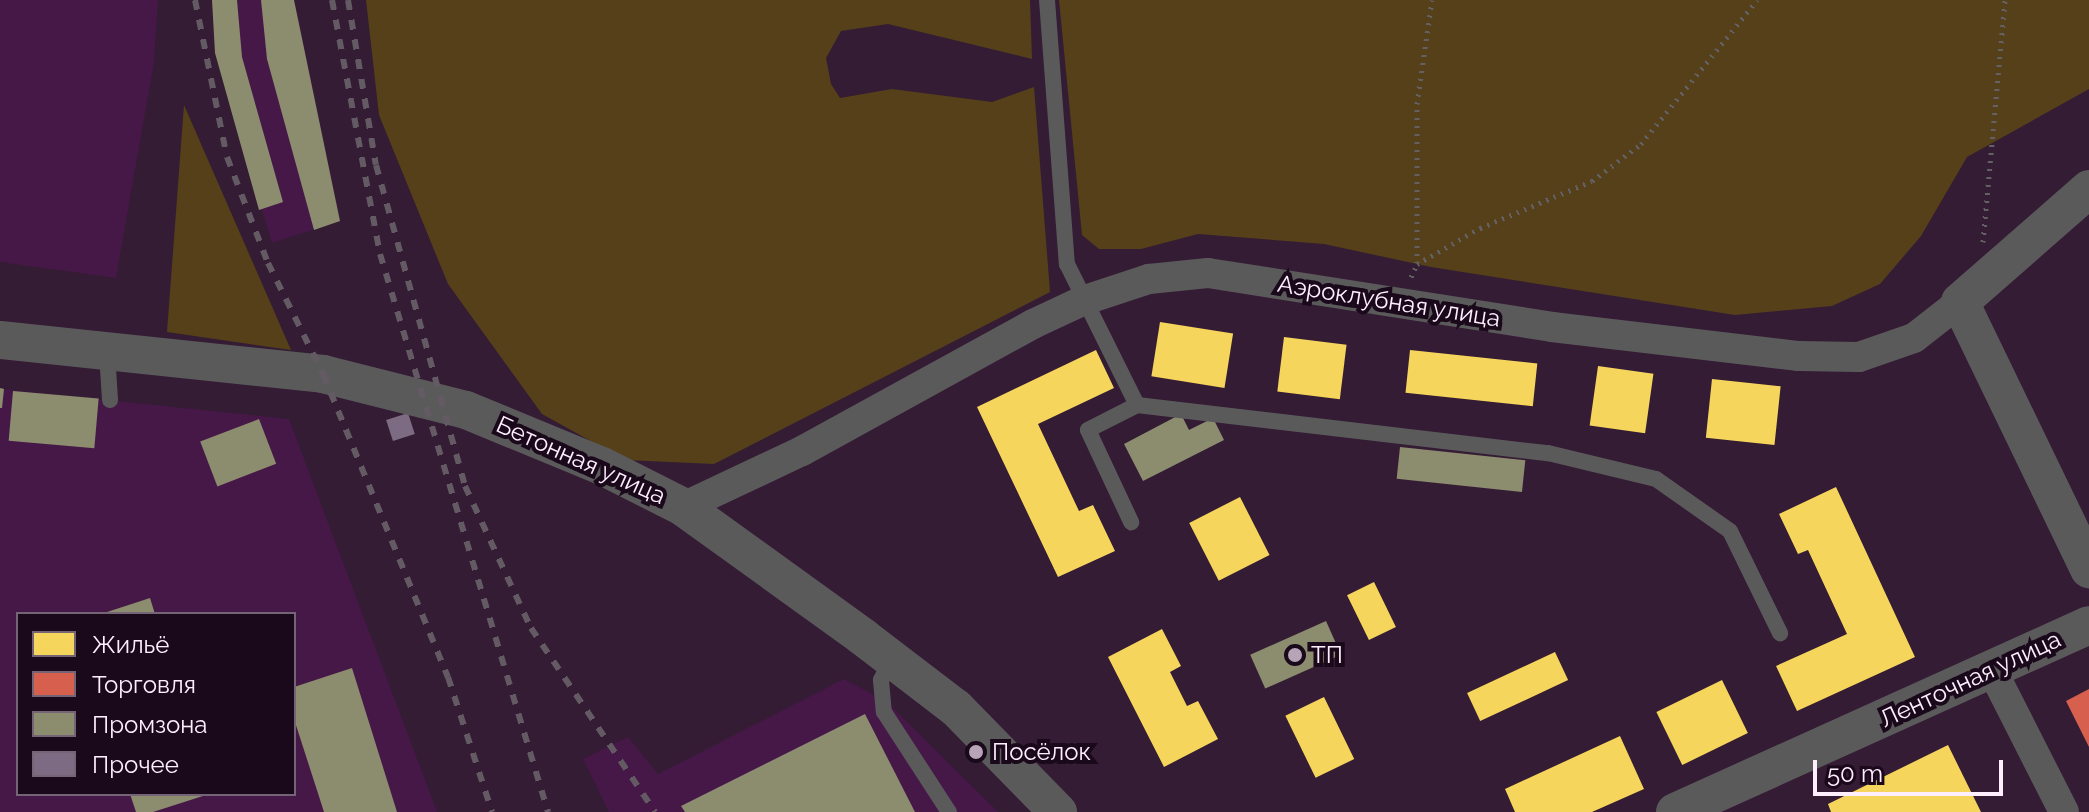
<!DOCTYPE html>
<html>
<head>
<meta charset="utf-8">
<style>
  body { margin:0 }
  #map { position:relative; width:2089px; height:812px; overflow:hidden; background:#341c34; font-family:Raleway,sans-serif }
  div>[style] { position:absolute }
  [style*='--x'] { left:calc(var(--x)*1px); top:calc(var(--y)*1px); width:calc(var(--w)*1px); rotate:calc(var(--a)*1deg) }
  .built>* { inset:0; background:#451847 }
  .green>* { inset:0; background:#554019 }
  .homes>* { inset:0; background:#f6d55c; transform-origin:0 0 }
  .shops>* { inset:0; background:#d6604d }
  .industry>* { inset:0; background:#8c8c6e; transform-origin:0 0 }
  .building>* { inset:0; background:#7c6b82; transform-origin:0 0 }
  .path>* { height:5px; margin-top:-2.5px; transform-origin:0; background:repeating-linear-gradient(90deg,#646165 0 2px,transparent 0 8px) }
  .service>* { height:16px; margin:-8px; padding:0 8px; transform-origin:8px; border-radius:8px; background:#5b5a5b }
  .minor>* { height:30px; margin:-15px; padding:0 15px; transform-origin:15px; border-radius:15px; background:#5b5a5b }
  .tertiary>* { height:38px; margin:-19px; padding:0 19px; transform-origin:19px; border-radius:19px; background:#5b5a5b }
  .rail>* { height:6px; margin-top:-3px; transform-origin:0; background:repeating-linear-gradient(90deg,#635a63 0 10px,transparent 0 20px) }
  .dots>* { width:22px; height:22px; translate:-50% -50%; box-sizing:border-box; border:4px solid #1a081b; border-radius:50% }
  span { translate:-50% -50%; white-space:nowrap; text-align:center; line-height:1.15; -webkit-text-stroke:8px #1a081b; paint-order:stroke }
  .street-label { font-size:24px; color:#feeefe }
  .poi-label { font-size:24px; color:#feeefe }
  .left { translate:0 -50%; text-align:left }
  .legend { position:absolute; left:16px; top:612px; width:280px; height:184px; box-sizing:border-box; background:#1a081b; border:2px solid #756476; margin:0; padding:10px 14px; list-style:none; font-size:24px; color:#feeefe }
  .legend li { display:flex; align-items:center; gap:16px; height:40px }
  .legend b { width:40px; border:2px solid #756476 }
  .scale { position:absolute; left:1813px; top:760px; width:190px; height:36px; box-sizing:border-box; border:4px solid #feeefe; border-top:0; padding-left:10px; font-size:24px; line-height:28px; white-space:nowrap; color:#feeefe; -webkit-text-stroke:6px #1a081b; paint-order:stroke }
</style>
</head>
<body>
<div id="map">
  <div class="built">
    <i style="clip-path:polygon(0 0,158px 0,154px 62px,116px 278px,0 262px)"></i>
    <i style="clip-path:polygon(212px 0,294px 0,340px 221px,272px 243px,215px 53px)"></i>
    <i style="clip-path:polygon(evenodd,0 389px,289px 419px,437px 812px,0 812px,0 389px,18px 614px,294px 614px,294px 794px,18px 794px,18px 614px)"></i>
    <i style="clip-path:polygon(844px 679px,888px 703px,998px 812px,609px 812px,583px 759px,628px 737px,658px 774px)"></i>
  </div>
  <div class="green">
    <i style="clip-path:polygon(366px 0,1030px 0,1032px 59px,888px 24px,841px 31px,826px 58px,831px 84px,840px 98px,892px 89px,992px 102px,1034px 87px,1050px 292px,714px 464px,625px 460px,542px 414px,448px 284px,379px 115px)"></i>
    <i style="clip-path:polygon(1059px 0,2089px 0,2089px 89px,1967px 157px,1921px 236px,1880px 284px,1832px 306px,1735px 315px,1431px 267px,1324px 244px,1198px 234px,1141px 249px,1099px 249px,1082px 235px)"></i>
    <i style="clip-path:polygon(184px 105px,291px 350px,167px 332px)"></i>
  </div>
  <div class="homes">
    <i style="left:1160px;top:322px;width:74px;height:55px;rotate:9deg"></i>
    <i style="left:1284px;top:337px;width:63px;height:55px;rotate:7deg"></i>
    <i style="clip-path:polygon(1096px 350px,1114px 388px,1038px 424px,1079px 511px,1093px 505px,1115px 551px,1058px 577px,977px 407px)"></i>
    <i style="left:1410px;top:350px;width:128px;height:43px;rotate:6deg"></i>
    <i style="left:1598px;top:366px;width:56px;height:60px;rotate:8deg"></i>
    <i style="left:1712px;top:379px;width:69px;height:59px;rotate:6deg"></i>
    <i style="clip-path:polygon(1836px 487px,1915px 657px,1797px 711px,1776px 666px,1847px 634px,1808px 550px,1798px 554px,1779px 514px)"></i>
    <i style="left:1240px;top:497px;width:65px;height:57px;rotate:63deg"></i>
    <i style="left:1374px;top:582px;width:50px;height:30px;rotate:64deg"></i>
    <i style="clip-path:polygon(1162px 629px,1181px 666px,1170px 672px,1187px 706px,1198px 701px,1218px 739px,1164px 767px,1108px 657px)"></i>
    <i style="left:1555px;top:652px;width:31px;height:97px;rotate:65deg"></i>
    <i style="left:1722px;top:680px;width:59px;height:73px;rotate:64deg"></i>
    <i style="left:1324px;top:697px;width:69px;height:43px;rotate:64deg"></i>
    <i style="clip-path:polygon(1620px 736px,1644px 789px,1592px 812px,1515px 812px,1505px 789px)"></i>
    <i style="clip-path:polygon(1948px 745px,1981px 812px,1831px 812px,1828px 804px)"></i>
  </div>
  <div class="shops">
    <i style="clip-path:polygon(2089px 689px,2089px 747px,2066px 701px)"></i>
  </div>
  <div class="industry">
    <i style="clip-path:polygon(212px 0,237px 0,242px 57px,283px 202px,259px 210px,215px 53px)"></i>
    <i style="clip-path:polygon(261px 0,294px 0,340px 221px,314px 230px,267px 59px)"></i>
    <i style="clip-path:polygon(0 388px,4px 389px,2px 408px,0 408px)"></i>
    <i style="left:13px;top:391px;width:86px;height:50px;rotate:5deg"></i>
    <i style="clip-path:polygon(1181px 414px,1189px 430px,1213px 418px,1224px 440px,1143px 481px,1124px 444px)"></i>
    <i style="left:259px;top:419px;width:48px;height:63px;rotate:69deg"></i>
    <i style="left:1400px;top:447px;width:126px;height:32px;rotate:6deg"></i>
    <i style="clip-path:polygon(150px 598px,155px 614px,105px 614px,104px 613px)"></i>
    <i style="left:1326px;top:621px;width:37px;height:83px;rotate:66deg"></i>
    <i style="clip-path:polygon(352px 668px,397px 812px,324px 812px,294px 719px,294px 687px)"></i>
    <i style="clip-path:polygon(865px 714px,915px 812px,685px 812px,681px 806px)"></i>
    <i style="clip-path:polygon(130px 794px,206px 794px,206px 795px,153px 812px,136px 812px)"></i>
  </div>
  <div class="building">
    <i style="left:408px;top:413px;width:22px;height:23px;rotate:72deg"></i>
  </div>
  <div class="path">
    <i style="--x:1983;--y:242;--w:243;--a:-84.8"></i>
    <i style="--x:1417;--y:263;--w:159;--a:-90"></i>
    <i style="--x:1417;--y:104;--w:105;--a:-81.8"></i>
    <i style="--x:1411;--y:277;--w:14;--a:-65"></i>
    <i style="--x:1417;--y:264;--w:73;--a:-29.7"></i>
    <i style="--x:1480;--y:228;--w:121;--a:-22.8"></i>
    <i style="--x:1592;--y:181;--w:61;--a:-37.1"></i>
    <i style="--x:1641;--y:144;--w:185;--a:-51.1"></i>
  </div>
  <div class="service">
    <i style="--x:1047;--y:0;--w:265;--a:85.7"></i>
    <i style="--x:1067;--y:264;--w:157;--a:63.6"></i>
    <i style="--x:1137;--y:405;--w:55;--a:153"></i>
    <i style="--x:1088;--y:430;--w:102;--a:64.9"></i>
    <i style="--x:107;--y:353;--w:47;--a:86.3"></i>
    <i style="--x:1137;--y:405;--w:414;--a:6.7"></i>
    <i style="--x:1548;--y:453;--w:111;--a:13.5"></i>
    <i style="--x:1656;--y:479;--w:90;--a:35.1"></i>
    <i style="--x:1730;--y:531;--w:114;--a:63.9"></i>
    <i style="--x:892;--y:659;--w:24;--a:118"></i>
    <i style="--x:881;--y:680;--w:32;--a:85"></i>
    <i style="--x:884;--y:712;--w:119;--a:57"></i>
  </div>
  <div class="minor">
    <i style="--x:683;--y:507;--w:132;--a:-25.2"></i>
    <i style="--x:802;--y:451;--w:264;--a:-28.8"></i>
    <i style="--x:1033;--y:324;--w:54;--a:-25.1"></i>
    <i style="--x:1082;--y:301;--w:71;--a:-18.2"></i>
    <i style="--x:1149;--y:279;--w:59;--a:-5.8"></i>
    <i style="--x:1208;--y:273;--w:348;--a:8.9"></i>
    <i style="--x:1552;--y:327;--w:249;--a:6.7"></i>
    <i style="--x:1799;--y:356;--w:60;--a:1"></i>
    <i style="--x:1859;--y:357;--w:58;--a:-19.1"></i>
    <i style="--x:1914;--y:338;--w:58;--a:-38"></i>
    <i style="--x:1991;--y:668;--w:161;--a:63.1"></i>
  </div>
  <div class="tertiary">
    <i style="--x:2089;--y:189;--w:171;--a:138.8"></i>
    <i style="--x:1960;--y:302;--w:297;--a:64.2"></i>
    <i style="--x:0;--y:340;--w:325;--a:6"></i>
    <i style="--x:323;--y:374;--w:147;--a:14.1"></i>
    <i style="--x:466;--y:410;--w:147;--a:22.4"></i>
    <i style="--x:602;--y:466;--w:91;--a:26.8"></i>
    <i style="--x:683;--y:507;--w:222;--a:35.8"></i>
    <i style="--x:863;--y:637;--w:117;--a:37.4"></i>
    <i style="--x:956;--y:708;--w:146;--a:45.6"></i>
    <i style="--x:1675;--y:812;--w:454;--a:-24.3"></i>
  </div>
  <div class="rail">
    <i style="--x:195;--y:0;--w:160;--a:78.5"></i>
    <i style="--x:227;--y:157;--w:114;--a:68.9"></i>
    <i style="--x:268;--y:263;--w:124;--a:63.6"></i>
    <i style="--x:323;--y:374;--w:328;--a:67.6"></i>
    <i style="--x:448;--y:677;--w:142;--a:71.9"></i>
    <i style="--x:332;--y:0;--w:258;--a:79.3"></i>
    <i style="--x:380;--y:254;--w:583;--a:73.24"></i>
    <i style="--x:348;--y:0;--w:167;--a:80.4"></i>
    <i style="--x:376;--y:165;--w:333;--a:74.5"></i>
    <i style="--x:465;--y:486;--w:157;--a:65.1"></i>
    <i style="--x:531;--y:628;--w:222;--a:56"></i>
  </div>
  <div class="dots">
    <i style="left:1295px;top:655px;background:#b7a4b7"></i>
    <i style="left:976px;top:752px;background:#b7a4b7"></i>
  </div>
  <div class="street-label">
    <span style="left:1389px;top:301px;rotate:9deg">Аэроклубная улица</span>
    <span style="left:581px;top:460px;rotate:24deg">Бетонная улица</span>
    <span style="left:1970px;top:679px;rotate:-25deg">Ленточная улица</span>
  </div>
  <div class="poi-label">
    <span class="left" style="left:1311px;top:655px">ТП</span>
    <span class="left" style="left:992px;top:752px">Посёлок</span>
  </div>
  <ul class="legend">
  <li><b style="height:22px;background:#f6d55c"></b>Жильё</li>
  <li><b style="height:22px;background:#d6604d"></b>Торговля</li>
  <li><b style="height:22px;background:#8c8c6e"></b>Промзона</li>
  <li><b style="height:22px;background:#7c6b82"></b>Прочее</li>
  </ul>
  <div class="scale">50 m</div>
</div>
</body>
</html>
